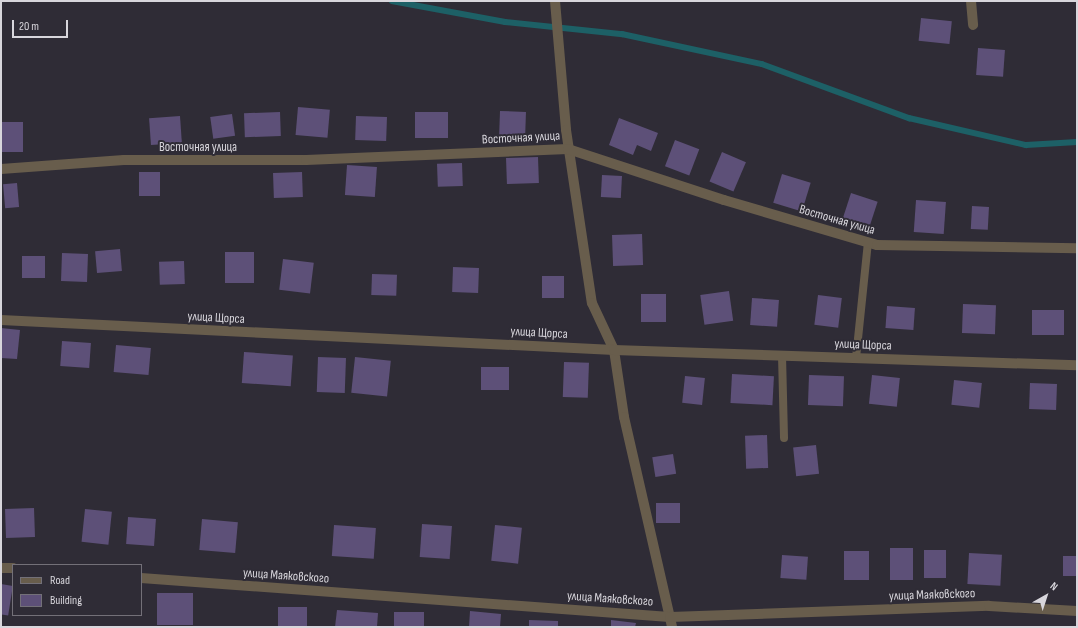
<!DOCTYPE html>
<html>
<head>
<meta charset="utf-8">
<style>
  body { margin:0 }
  #map { position:relative; width:1078px; height:628px; overflow:hidden; background:#2f2c36; font-family:"Sofia Sans Condensed",sans-serif }
  div>[style] { position:absolute }
  [style*='--x'] { left:calc(var(--x)*1px); top:calc(var(--y)*1px); width:calc(var(--w)*1px); rotate:calc(var(--a)*1deg) }
  .stream>* { height:5.5px; margin:-2.75px; padding:0 2.75px; transform-origin:2.75px; border-radius:2.75px; background:#1d6066 }
  .building>* { inset:0; background:#5d5078; transform-origin:0 0 }
  .service>* { height:8px; margin:-4px; padding:0 4px; transform-origin:4px; border-radius:4px; background:#685d4c }
  .minor>* { height:10px; margin:-5px; padding:0 5px; transform-origin:5px; border-radius:5px; background:#685d4c }
  span { translate:-50% -50%; white-space:nowrap; text-align:center; line-height:1.15; -webkit-text-stroke:4px #2f2c36; paint-order:stroke }
  .street-label { font-size:13px; color:#d8d6dc }
  .frame { position:absolute; inset:0; border:2px solid #d8d6dc; pointer-events:none }
  .legend { position:absolute; left:12px; top:564px; width:130px; height:52px; box-sizing:border-box; background:#2f2c36; border:1px solid #737078; margin:0; padding:5px 7px; list-style:none; font-size:12px; color:#d8d6dc }
  .legend li { display:flex; align-items:center; gap:8px; height:20px }
  .legend b { width:20px; border:1px solid #737078 }
  .north { position:absolute; left:1026px; top:576px; width:40px; height:40px; -webkit-text-stroke:3px #2f2c36; paint-order:stroke; rotate:39deg; font-size:11px; font-weight:700; line-height:16px; text-align:center; color:#d8d6dc }
  .north::after { content:''; display:block; margin:auto; width:14px; height:18px; background:#d8d6dc; clip-path:polygon(50% 0,100% 100%,50% 72%,0 100%) }
  .scale { position:absolute; left:12px; top:20px; width:56px; height:18px; box-sizing:border-box; border:2px solid #d8d6dc; border-top:0; padding-left:5px; font-size:12px; line-height:14px; white-space:nowrap; color:#d8d6dc; -webkit-text-stroke:3px #2f2c36; paint-order:stroke }
</style>
</head>
<body>
<div id="map">
  <div class="stream">
    <i style="--x:392;--y:1;--w:115;--a:10.5"></i>
    <i style="--x:505;--y:22;--w:118;--a:5.9"></i>
    <i style="--x:622;--y:34;--w:143;--a:12.1"></i>
    <i style="--x:762;--y:64;--w:157;--a:20.2"></i>
    <i style="--x:909;--y:118;--w:120;--a:13"></i>
    <i style="--x:1026;--y:145;--w:51;--a:-3.4"></i>
  </div>
  <div class="building">
    <i style="left:921px;top:18px;width:31px;height:23px;rotate:6deg"></i>
    <i style="left:978px;top:48px;width:27px;height:27px;rotate:4deg"></i>
    <i style="left:298px;top:107px;width:32px;height:28px;rotate:5deg"></i>
    <i style="left:500px;top:111px;width:26px;height:26px;rotate:2deg"></i>
    <i style="left:280px;top:112px;width:24px;height:36px;rotate:88deg"></i>
    <i style="left:415px;top:112px;width:33px;height:26px"></i>
    <i style="left:232px;top:114px;width:22px;height:22px;rotate:82deg"></i>
    <i style="left:180px;top:116px;width:27px;height:31px;rotate:86deg"></i>
    <i style="left:356px;top:116px;width:31px;height:24px;rotate:2deg"></i>
    <i style="clip-path:polygon(619px 118px,658px 133px,651px 151px,637px 145px,633px 155px,609px 145px)"></i>
    <i style="left:1px;top:122px;width:22px;height:30px"></i>
    <i style="left:675px;top:140px;width:26px;height:28px;rotate:21deg"></i>
    <i style="left:722px;top:152px;width:26px;height:32px;rotate:23deg"></i>
    <i style="left:538px;top:157px;width:26px;height:32px;rotate:88deg"></i>
    <i style="left:462px;top:163px;width:23px;height:25px;rotate:88deg"></i>
    <i style="left:347px;top:165px;width:30px;height:30px;rotate:4deg"></i>
    <i style="left:160px;top:172px;width:24px;height:21px;rotate:90deg"></i>
    <i style="left:302px;top:172px;width:25px;height:29px;rotate:88deg"></i>
    <i style="left:782px;top:174px;width:30px;height:30px;rotate:17deg"></i>
    <i style="left:602px;top:175px;width:20px;height:22px;rotate:3deg"></i>
    <i style="left:17px;top:183px;width:24px;height:14px;rotate:85deg"></i>
    <i style="left:851px;top:193px;width:28px;height:28px;rotate:18deg"></i>
    <i style="left:916px;top:200px;width:30px;height:32px;rotate:4deg"></i>
    <i style="left:972px;top:206px;width:17px;height:23px;rotate:3deg"></i>
    <i style="left:642px;top:234px;width:31px;height:30px;rotate:88deg"></i>
    <i style="left:120px;top:249px;width:22px;height:25px;rotate:85deg"></i>
    <i style="left:225px;top:252px;width:29px;height:31px"></i>
    <i style="left:62px;top:253px;width:26px;height:28px;rotate:2deg"></i>
    <i style="left:22px;top:256px;width:23px;height:22px"></i>
    <i style="left:283px;top:259px;width:31px;height:31px;rotate:7deg"></i>
    <i style="left:184px;top:261px;width:23px;height:25px;rotate:88deg"></i>
    <i style="left:453px;top:267px;width:26px;height:25px;rotate:2deg"></i>
    <i style="left:372px;top:274px;width:25px;height:21px;rotate:2deg"></i>
    <i style="left:564px;top:276px;width:22px;height:22px;rotate:90deg"></i>
    <i style="left:729px;top:291px;width:30px;height:29px;rotate:82deg"></i>
    <i style="left:641px;top:294px;width:25px;height:28px"></i>
    <i style="left:818px;top:295px;width:24px;height:30px;rotate:7deg"></i>
    <i style="left:752px;top:298px;width:27px;height:27px;rotate:4deg"></i>
    <i style="left:963px;top:304px;width:33px;height:29px;rotate:2deg"></i>
    <i style="left:887px;top:306px;width:28px;height:22px;rotate:4deg"></i>
    <i style="left:1032px;top:310px;width:32px;height:25px"></i>
    <i style="clip-path:polygon(1px 328px,20px 330px,17px 359px,1px 358px)"></i>
    <i style="left:62px;top:341px;width:29px;height:25px;rotate:4deg"></i>
    <i style="left:116px;top:345px;width:35px;height:27px;rotate:5deg"></i>
    <i style="left:244px;top:352px;width:49px;height:31px;rotate:4deg"></i>
    <i style="left:318px;top:357px;width:28px;height:35px;rotate:2deg"></i>
    <i style="left:355px;top:357px;width:36px;height:36px;rotate:6deg"></i>
    <i style="left:564px;top:362px;width:25px;height:35px;rotate:2deg"></i>
    <i style="left:481px;top:367px;width:28px;height:23px"></i>
    <i style="left:732px;top:374px;width:42px;height:29px;rotate:3deg"></i>
    <i style="left:809px;top:375px;width:35px;height:30px;rotate:2deg"></i>
    <i style="left:872px;top:375px;width:28px;height:29px;rotate:6deg"></i>
    <i style="left:685px;top:376px;width:20px;height:27px;rotate:6deg"></i>
    <i style="left:954px;top:380px;width:28px;height:25px;rotate:6deg"></i>
    <i style="left:1030px;top:383px;width:27px;height:26px;rotate:2deg"></i>
    <i style="left:767px;top:435px;width:33px;height:22px;rotate:88deg"></i>
    <i style="left:816px;top:445px;width:29px;height:23px;rotate:84deg"></i>
    <i style="left:673px;top:454px;width:20px;height:21px;rotate:81deg"></i>
    <i style="left:656px;top:503px;width:24px;height:20px"></i>
    <i style="left:34px;top:508px;width:29px;height:29px;rotate:88deg"></i>
    <i style="left:85px;top:509px;width:27px;height:33px;rotate:6deg"></i>
    <i style="left:128px;top:517px;width:28px;height:27px;rotate:4deg"></i>
    <i style="left:202px;top:519px;width:36px;height:31px;rotate:5deg"></i>
    <i style="left:422px;top:524px;width:30px;height:33px;rotate:4deg"></i>
    <i style="left:334px;top:525px;width:42px;height:31px;rotate:4deg"></i>
    <i style="left:495px;top:525px;width:27px;height:36px;rotate:6deg"></i>
    <i style="left:890px;top:548px;width:23px;height:32px"></i>
    <i style="left:924px;top:550px;width:22px;height:28px"></i>
    <i style="left:844px;top:551px;width:25px;height:29px"></i>
    <i style="left:969px;top:553px;width:33px;height:31px;rotate:3deg"></i>
    <i style="left:782px;top:555px;width:26px;height:23px;rotate:4deg"></i>
    <i style="left:1063px;top:556px;width:14px;height:20px"></i>
    <i style="left:1px;top:584px;width:12px;height:30px;rotate:9deg"></i>
    <i style="left:157px;top:593px;width:36px;height:32px"></i>
    <i style="left:278px;top:607px;width:29px;height:20px"></i>
    <i style="clip-path:polygon(337px 610px,378px 613px,377px 627px,335px 627px)"></i>
    <i style="clip-path:polygon(470px 611px,501px 614px,500px 627px,469px 627px)"></i>
    <i style="left:394px;top:612px;width:30px;height:15px"></i>
    <i style="clip-path:polygon(529px 620px,558px 621px,558px 627px,529px 627px)"></i>
    <i style="clip-path:polygon(611px 620px,636px 623px,635px 627px,611px 627px)"></i>
  </div>
  <div class="service">
    <i style="--x:782;--y:355;--w:83;--a:88.6"></i>
    <i style="--x:856;--y:358;--w:117;--a:-84.1"></i>
  </div>
  <div class="minor">
    <i style="--x:555;--y:1;--w:129;--a:85.1"></i>
    <i style="--x:566;--y:130;--w:175;--a:81.5"></i>
    <i style="--x:592;--y:303;--w:52;--a:64.9"></i>
    <i style="--x:614;--y:350;--w:68;--a:81.5"></i>
    <i style="--x:624;--y:417;--w:215;--a:77.1"></i>
    <i style="--x:971;--y:1;--w:24;--a:85"></i>
    <i style="--x:1;--y:169;--w:123;--a:-4.2"></i>
    <i style="--x:124;--y:160;--w:182;--a:0"></i>
    <i style="--x:306;--y:160;--w:262;--a:-2.4"></i>
    <i style="--x:568;--y:149;--w:164;--a:18.1"></i>
    <i style="--x:724;--y:200;--w:159;--a:16.4"></i>
    <i style="--x:877;--y:245;--w:200;--a:0.9"></i>
    <i style="--x:1;--y:320;--w:614;--a:2.8"></i>
    <i style="--x:614;--y:350;--w:463;--a:1.9"></i>
    <i style="--x:1;--y:568;--w:12;--a:0"></i>
    <i style="--x:141;--y:578;--w:530;--a:4.22"></i>
    <i style="--x:670;--y:617;--w:319;--a:-2"></i>
    <i style="--x:989;--y:606;--w:88;--a:3.3"></i>
  </div>
  <div class="street-label">
    <span style="left:521px;top:138px;rotate:-3deg">Восточная улица</span>
    <span style="left:198px;top:147px">Восточная улица</span>
    <span style="left:837px;top:220px;rotate:16deg">Восточная улица</span>
    <span style="left:216px;top:318px;rotate:3deg">улица Щорса</span>
    <span style="left:539px;top:333px;rotate:3deg">улица Щорса</span>
    <span style="left:863px;top:345px;rotate:2deg">улица Щорса</span>
    <span style="left:286px;top:576px;rotate:4deg">улица Маяковского</span>
    <span style="left:932px;top:595px;rotate:-2deg">улица Маяковского</span>
    <span style="left:610px;top:599px;rotate:4deg">улица Маяковского</span>
  </div>
  <div class="frame"></div>
  <ul class="legend">
  <li><b style="height:5px;background:#685d4c"></b>Road</li>
  <li><b style="height:11px;background:#5d5078"></b>Building</li>
  </ul>
  <div class="north">N</div>
  <div class="scale">20 m</div>
</div>
</body>
</html>
